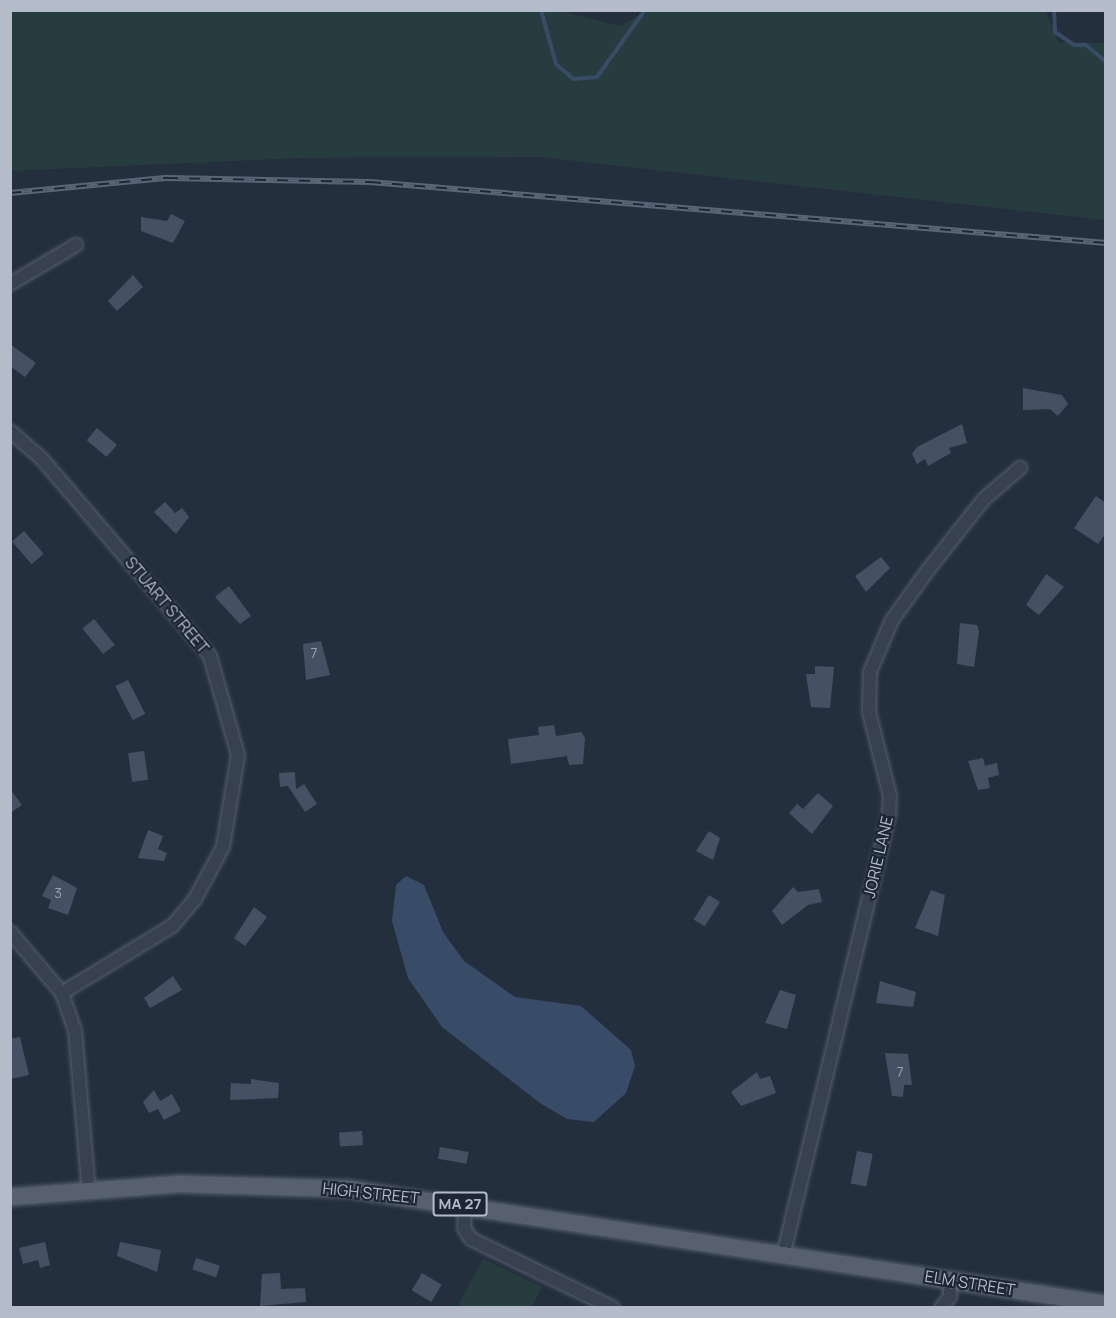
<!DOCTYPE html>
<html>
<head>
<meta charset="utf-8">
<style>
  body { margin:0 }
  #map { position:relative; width:1116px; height:1318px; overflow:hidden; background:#242f3e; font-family:Manrope,sans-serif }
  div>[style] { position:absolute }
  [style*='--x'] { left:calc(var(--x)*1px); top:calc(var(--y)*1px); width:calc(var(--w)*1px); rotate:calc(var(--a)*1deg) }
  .green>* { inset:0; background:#263c3f }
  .water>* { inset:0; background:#394c67 }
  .stream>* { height:4px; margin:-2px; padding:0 2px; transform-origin:2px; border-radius:2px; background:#394c67 }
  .building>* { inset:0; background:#455162; transform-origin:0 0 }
  .roads { filter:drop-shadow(0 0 2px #565f6c) drop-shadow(0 0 2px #565f6c) }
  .minor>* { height:12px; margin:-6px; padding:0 6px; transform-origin:6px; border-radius:6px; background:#38414e }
  .major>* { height:16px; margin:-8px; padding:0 8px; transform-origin:8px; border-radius:8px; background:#56606e }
  .rail>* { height:6px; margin-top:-3px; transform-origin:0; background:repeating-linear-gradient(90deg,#1d2633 0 11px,#5a6575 0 22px); box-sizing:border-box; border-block:2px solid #5a6575 }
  span { translate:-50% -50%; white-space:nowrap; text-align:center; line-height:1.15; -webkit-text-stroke:4.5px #1d2633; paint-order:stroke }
  .number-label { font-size:14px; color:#98a1af }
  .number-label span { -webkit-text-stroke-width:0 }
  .shield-label span { padding:2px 4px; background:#1d2633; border:2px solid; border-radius:4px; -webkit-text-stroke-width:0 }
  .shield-label { font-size:15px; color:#b4bcc9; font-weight:700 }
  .street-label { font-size:16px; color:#b4bcc9 }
  .frame { position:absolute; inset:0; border:12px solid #b4bcc9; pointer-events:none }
</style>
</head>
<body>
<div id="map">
  <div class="green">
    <i style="clip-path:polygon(556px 10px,620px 26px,648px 10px,1046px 11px,1058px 42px,1105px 43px,1105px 220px,540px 157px,300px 158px,11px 171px,11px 11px)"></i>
    <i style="clip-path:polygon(483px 1259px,542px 1287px,532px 1307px,457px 1307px)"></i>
  </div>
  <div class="water">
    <i style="clip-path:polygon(406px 876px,424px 885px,443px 932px,464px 961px,515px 997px,581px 1006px,631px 1050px,635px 1066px,626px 1093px,594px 1122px,567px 1119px,540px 1103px,442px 1027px,408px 978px,392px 921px,396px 885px)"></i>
  </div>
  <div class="stream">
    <i style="--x:500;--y:10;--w:13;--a:0"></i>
    <i style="--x:541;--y:10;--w:56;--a:74.5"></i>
    <i style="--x:556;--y:64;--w:23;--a:41"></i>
    <i style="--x:573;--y:79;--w:24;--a:-5"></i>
    <i style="--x:597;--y:77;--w:82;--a:-54.4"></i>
    <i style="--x:731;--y:10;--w:18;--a:0"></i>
    <i style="--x:1054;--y:10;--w:22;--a:87"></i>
    <i style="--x:1055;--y:32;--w:23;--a:34"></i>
    <i style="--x:1074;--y:45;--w:12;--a:0"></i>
    <i style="--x:1086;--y:45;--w:26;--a:40"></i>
  </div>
  <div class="building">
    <i style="clip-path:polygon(171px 214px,185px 221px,173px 243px,141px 231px,141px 217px,167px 221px)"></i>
    <i style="clip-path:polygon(133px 275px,143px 287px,117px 311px,108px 301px)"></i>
    <i style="clip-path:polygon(10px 344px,36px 363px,25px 377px,10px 366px)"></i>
    <i style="clip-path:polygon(1023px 388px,1062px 395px,1068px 404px,1058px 416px,1050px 409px,1023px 410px)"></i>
    <i style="clip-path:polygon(962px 424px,967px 443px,949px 448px,951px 453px,928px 466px,925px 459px,917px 464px,912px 454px,917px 447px)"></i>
    <i style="left:97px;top:428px;width:26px;height:16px;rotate:40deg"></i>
    <i style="clip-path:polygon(1096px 496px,1106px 503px,1106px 533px,1098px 544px,1074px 528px)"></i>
    <i style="clip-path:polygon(165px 502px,175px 513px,182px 508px,189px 517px,176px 534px,154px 512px)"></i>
    <i style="left:24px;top:531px;width:30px;height:16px;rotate:49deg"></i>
    <i style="clip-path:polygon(881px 557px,890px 568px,866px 592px,855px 576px)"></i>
    <i style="clip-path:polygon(1046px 574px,1064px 587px,1039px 615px,1026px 605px)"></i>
    <i style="clip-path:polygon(229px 586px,251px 616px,240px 624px,215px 597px)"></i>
    <i style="left:94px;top:619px;width:33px;height:15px;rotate:51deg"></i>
    <i style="clip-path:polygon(960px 623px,977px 625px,979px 631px,974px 667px,957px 664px)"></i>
    <i style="clip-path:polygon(321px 641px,330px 675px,306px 680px,303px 644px)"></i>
    <i style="clip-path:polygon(815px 666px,834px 667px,830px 708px,811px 707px,806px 674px,815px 674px)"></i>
    <i style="left:128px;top:680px;width:38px;height:14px;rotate:63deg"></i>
    <i style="clip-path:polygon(554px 725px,556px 736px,581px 732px,585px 738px,583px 764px,569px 765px,567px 756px,511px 764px,508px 739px,539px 735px,538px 727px)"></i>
    <i style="left:144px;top:751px;width:29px;height:16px;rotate:82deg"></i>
    <i style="clip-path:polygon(983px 758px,985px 766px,997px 763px,999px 775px,988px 778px,990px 788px,978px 790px,968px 761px)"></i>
    <i style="clip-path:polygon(295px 772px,296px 789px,304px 784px,317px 804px,305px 812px,288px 786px,280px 787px,279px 773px)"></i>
    <i style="clip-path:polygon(10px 789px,22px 805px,10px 813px)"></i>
    <i style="clip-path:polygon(818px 793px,833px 806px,812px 834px,789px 813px,797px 804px,803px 809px)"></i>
    <i style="clip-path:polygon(148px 830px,163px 836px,158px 849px,167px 853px,164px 861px,138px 858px)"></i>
    <i style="clip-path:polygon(709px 831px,720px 838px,713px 860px,696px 851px)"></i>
    <i style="clip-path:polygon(53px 875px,77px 888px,68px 915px,48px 908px,51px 900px,42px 896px)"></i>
    <i style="clip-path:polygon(793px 887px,798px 892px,819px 889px,822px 902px,808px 905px,782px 925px,772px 911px)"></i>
    <i style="clip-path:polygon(931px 890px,945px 895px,938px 936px,915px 928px)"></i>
    <i style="left:709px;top:895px;width:13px;height:29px;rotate:32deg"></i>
    <i style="clip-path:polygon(254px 907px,267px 917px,245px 946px,234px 938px)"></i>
    <i style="clip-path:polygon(173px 976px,182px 990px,150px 1008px,144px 998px)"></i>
    <i style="clip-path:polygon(880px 981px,916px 992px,913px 1007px,876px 1003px)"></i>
    <i style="clip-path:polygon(780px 990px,796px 995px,787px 1029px,765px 1023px)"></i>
    <i style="clip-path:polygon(20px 1037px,29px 1075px,11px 1079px,10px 1039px)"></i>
    <i style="clip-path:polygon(885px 1053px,908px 1054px,912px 1085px,904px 1085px,903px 1097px,892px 1096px)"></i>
    <i style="clip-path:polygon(757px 1072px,760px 1079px,770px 1076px,776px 1093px,741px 1106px,731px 1092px)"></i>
    <i style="clip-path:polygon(251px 1079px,279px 1083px,278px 1098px,230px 1100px,231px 1083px,251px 1084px)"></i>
    <i style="clip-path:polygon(154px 1090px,160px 1101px,172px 1094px,181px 1111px,164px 1120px,158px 1109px,149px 1113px,143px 1102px)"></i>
    <i style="left:362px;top:1131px;width:14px;height:23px;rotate:86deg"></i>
    <i style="left:440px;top:1147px;width:29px;height:12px;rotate:10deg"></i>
    <i style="left:857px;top:1151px;width:16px;height:33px;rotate:11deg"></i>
    <i style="clip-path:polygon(45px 1242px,50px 1265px,40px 1268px,38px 1260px,23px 1264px,19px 1248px)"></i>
    <i style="clip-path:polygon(120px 1242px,161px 1250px,157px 1272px,117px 1256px)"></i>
    <i style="left:196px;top:1258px;width:25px;height:12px;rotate:18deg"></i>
    <i style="clip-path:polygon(280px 1273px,281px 1289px,305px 1288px,306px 1302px,260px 1306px,262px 1274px)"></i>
    <i style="left:422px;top:1273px;width:23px;height:20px;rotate:31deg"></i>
  </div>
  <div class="roads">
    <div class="minor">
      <i style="--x:10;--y:284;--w:77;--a:-30.6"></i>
      <i style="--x:10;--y:431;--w:41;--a:41.1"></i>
      <i style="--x:41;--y:458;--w:260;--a:49.5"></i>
      <i style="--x:210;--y:656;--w:103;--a:74.2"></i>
      <i style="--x:238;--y:755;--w:93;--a:99.3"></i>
      <i style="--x:223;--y:847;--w:59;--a:118.3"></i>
      <i style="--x:195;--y:899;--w:35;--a:130"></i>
      <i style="--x:172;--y:926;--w:129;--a:148.7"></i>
      <i style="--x:10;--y:932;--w:80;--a:49.6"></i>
      <i style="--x:62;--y:993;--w:39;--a:71"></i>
      <i style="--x:75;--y:1030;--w:163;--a:85.1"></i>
      <i style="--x:465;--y:1204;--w:24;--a:92"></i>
      <i style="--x:464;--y:1228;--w:13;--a:58"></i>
      <i style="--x:471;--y:1239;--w:158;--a:25.9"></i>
      <i style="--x:783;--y:1256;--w:456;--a:-76.5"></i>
      <i style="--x:889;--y:813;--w:17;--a:-87"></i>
      <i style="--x:890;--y:796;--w:87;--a:-104"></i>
      <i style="--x:869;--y:712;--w:40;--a:-88.6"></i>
      <i style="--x:870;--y:672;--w:56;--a:-67.1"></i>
      <i style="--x:892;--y:620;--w:62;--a:-54.2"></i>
      <i style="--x:928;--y:570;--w:90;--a:-51.7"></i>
      <i style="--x:984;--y:499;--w:48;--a:-40.7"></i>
      <i style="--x:941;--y:1308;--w:14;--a:-51"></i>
      <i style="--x:950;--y:1297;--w:17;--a:-90"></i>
    </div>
    <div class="major">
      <i style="--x:10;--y:1197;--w:170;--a:-4.4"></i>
      <i style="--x:180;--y:1184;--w:168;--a:1.7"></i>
      <i style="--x:348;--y:1189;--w:767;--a:8.63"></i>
    </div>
  </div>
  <div class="rail">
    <i style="--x:10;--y:193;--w:158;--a:-5.5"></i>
    <i style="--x:167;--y:178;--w:203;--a:1.1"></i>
    <i style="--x:370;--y:182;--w:739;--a:4.74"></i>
  </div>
  <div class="number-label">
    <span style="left:314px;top:653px">7</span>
    <span style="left:58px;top:893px">3</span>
    <span style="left:900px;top:1072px">7</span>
  </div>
  <div class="shield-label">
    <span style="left:460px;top:1204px">MA 27</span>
  </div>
  <div class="street-label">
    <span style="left:167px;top:605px;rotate:50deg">STUART STREET</span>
    <span style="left:878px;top:857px;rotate:-77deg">JORIE LANE</span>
    <span style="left:371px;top:1193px;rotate:6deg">HIGH STREET</span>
    <span style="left:970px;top:1283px;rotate:9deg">ELM STREET</span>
  </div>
  <div class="frame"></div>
</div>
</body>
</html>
